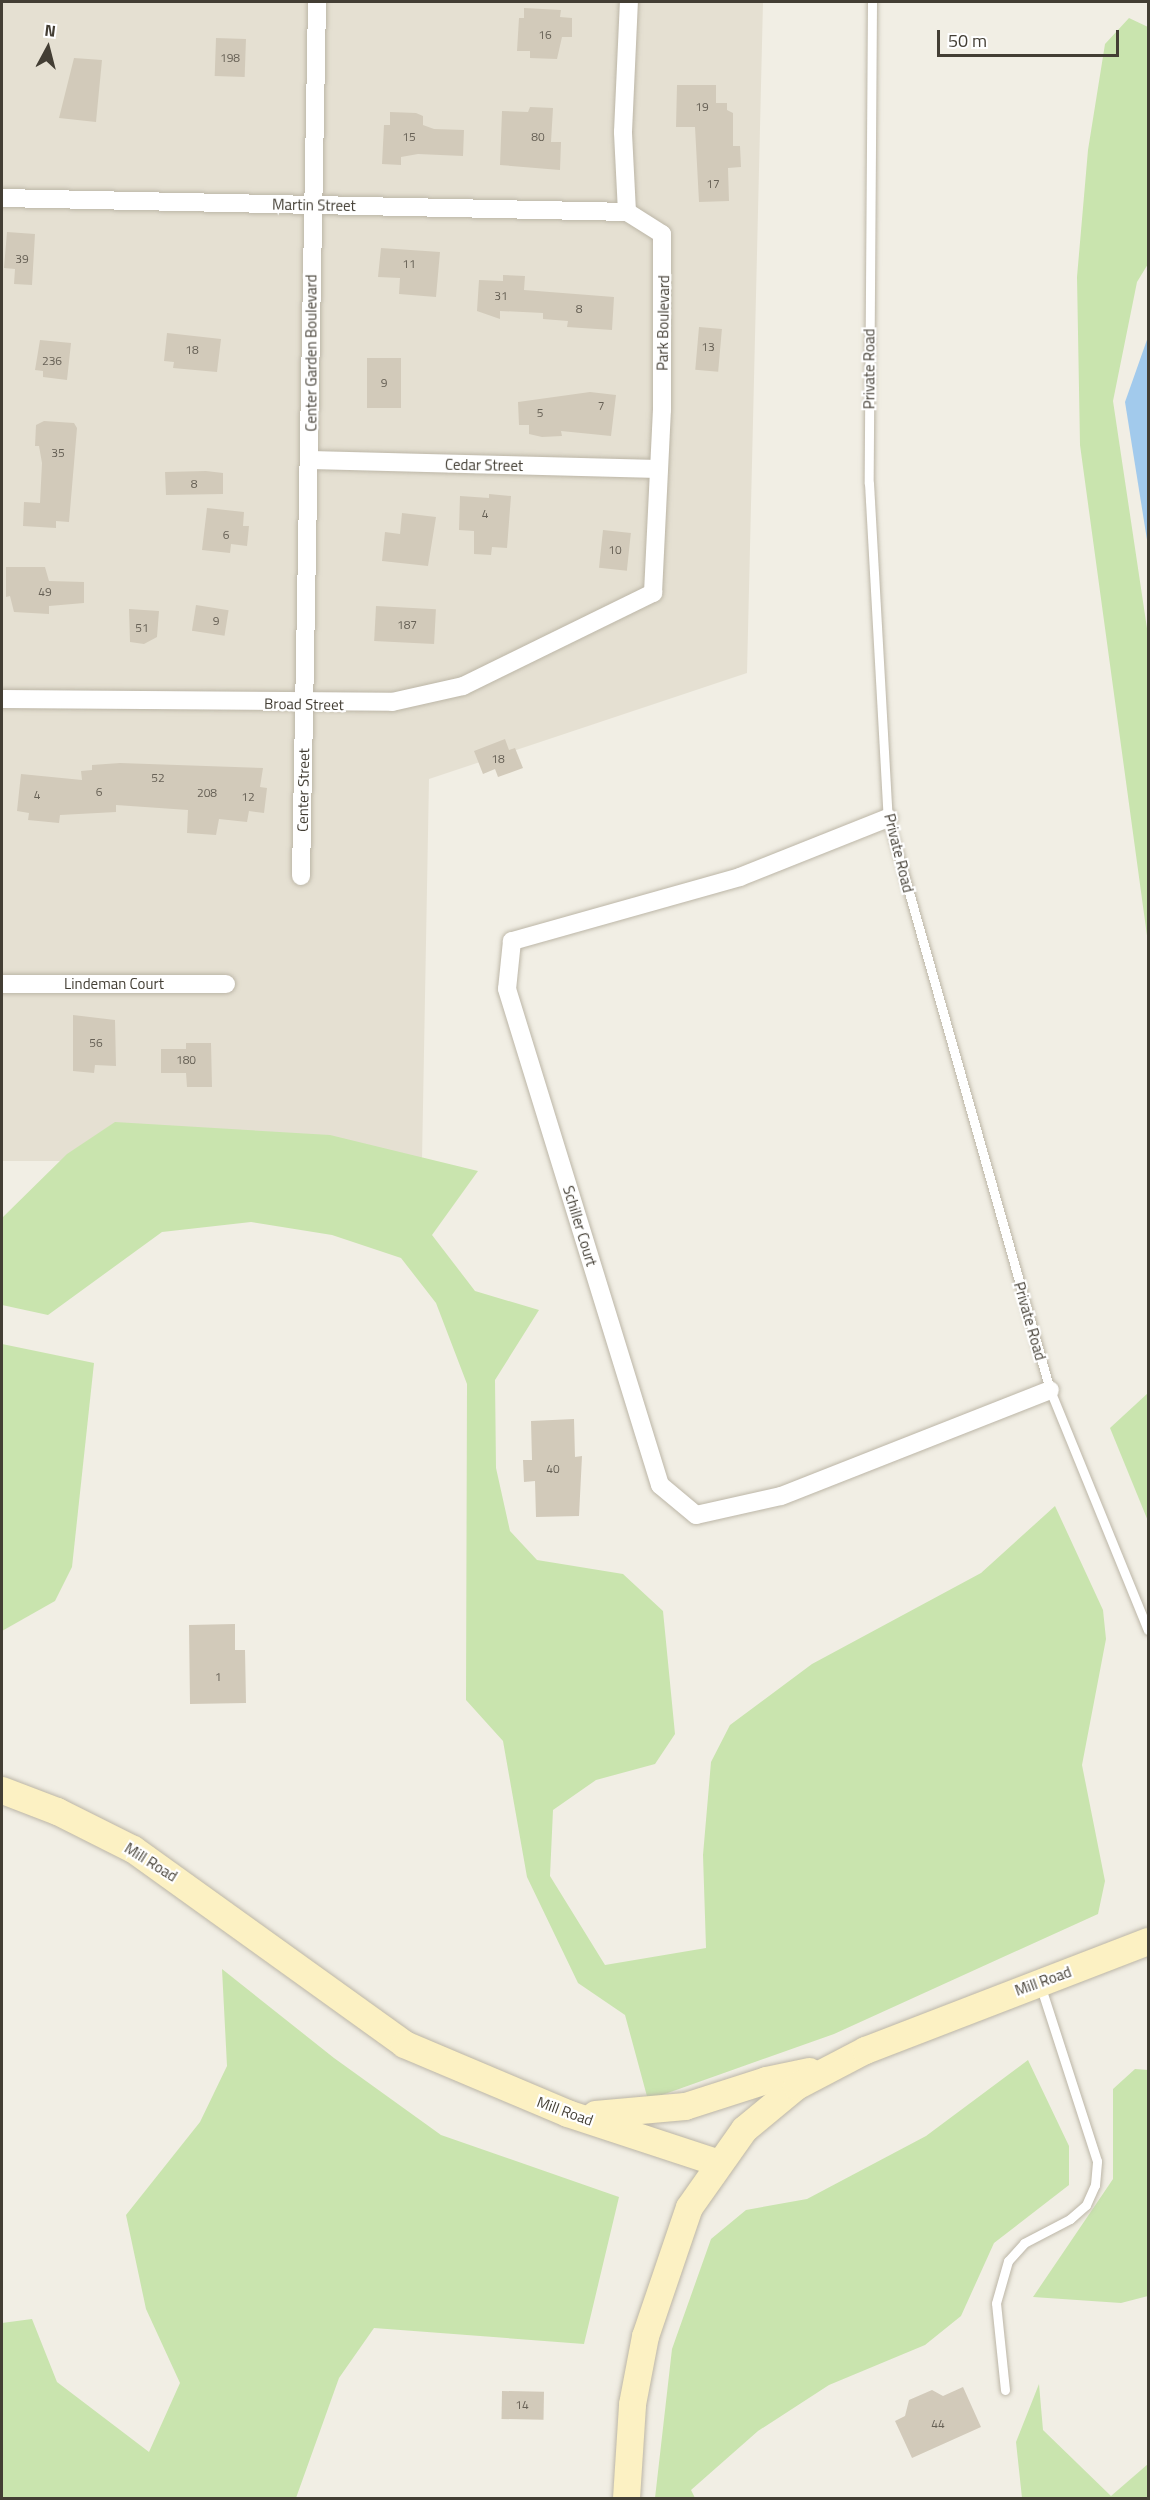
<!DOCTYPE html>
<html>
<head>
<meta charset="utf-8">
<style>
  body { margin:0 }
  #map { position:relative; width:1150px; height:2500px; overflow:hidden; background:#f1eee4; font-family:"Titillium Web",sans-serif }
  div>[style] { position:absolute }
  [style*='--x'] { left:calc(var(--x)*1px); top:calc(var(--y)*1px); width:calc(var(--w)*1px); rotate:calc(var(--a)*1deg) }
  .residential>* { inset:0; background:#e5e0d2 }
  .green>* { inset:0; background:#c9e4ae }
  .water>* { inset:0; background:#a2caec }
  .building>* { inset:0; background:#d2caba; transform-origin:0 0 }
  .roads { filter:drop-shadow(0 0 2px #bcb6a7) drop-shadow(0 0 2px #bcb6a7) }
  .service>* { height:9px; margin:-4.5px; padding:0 4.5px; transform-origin:4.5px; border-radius:4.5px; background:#fff }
  .minor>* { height:18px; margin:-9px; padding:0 9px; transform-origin:9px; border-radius:9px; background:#fff }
  .secondary>* { height:27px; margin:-13.5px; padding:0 13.5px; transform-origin:13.5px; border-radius:13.5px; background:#fcf1c3 }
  span { translate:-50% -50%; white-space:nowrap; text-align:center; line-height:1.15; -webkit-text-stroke:4.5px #fff; paint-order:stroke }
  .number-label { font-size:12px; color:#676156 }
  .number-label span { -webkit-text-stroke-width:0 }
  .street-label { font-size:15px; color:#433e34 }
  .frame { position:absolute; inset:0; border:3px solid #433e34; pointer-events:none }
  .north { position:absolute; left:18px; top:18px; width:60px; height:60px; -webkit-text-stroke:4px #fff; paint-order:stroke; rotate:7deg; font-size:16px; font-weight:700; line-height:24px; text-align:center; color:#433e34 }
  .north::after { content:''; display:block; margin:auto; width:21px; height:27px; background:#433e34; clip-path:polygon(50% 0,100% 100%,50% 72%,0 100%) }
  .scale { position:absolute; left:937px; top:30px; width:182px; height:27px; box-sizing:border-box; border:3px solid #433e34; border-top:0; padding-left:8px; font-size:18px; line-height:21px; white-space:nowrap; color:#433e34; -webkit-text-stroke:4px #fff; paint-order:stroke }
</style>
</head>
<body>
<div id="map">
  <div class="residential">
    <i style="clip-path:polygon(2px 2px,763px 2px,747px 673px,429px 779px,422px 1161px,2px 1161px)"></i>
  </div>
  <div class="green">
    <i style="clip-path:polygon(1129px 18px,1148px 27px,1148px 264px,1137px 282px,1113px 401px,1148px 635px,1148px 943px,1080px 445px,1077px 277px,1088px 150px,1105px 44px)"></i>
    <i style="clip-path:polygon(115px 1122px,330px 1135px,478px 1171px,432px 1235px,475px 1291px,539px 1310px,495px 1380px,496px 1468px,510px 1531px,537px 1560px,623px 1574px,663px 1611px,675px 1734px,655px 1764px,596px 1780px,553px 1810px,550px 1876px,605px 1965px,706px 1948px,703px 1855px,711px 1762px,730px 1725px,812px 1664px,981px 1573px,1055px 1506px,1103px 1610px,1106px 1639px,1082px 1765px,1105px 1881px,1098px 1914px,834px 2034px,648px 2100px,625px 2015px,578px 1983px,527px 1877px,503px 1741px,466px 1700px,467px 1384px,436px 1303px,401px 1258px,332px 1235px,251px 1222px,162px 1232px,48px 1315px,2px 1305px,2px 1218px,67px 1154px)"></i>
    <i style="clip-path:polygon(2px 1344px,94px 1363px,72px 1567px,55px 1601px,2px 1631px)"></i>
    <i style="clip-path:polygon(1148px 1393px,1148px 1521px,1110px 1428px)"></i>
    <i style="clip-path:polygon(222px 1969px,334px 2058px,441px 2135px,619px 2197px,584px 2344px,374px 2328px,339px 2378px,296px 2498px,2px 2498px,2px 2323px,32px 2319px,57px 2382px,149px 2452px,180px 2383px,146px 2309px,126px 2215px,200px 2122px,227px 2066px)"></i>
    <i style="clip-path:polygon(1028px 2060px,1069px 2146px,1069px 2185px,994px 2243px,961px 2316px,925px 2345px,829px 2385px,758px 2431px,691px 2490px,695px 2498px,655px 2498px,672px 2349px,711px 2239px,746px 2210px,807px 2199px,926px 2136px)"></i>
    <i style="clip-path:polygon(1135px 2069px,1148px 2070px,1148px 2296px,1121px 2303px,1033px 2297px,1113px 2179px,1113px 2089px)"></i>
    <i style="clip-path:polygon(1039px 2384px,1043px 2430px,1111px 2496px,1148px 2464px,1148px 2498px,1022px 2498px,1016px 2442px)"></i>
  </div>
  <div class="water">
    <i style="clip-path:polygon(1148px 337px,1148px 546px,1125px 402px)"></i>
  </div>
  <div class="building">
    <i style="clip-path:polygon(524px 8px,561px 10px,560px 17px,572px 18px,572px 37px,562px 37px,557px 59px,530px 58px,530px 51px,517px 51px,519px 18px,524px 18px)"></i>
    <i style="left:216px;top:38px;width:30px;height:38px;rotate:2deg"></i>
    <i style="clip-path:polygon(74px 58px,102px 60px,96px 122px,59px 118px)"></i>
    <i style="clip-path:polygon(677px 85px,716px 85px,716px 103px,727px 103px,727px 110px,733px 113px,733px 146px,740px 146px,741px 167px,728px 168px,729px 201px,699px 202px,695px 127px,676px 127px)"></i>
    <i style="clip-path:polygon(530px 107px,553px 108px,551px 142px,561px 142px,560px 170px,500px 165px,502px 111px,528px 112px)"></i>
    <i style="clip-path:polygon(390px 112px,416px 113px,423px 116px,423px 125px,434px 129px,464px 130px,463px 156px,418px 154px,401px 157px,401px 165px,382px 164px,384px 125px,390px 125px)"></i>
    <i style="clip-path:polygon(7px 232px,35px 234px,32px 285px,14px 284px,15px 269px,4px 268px)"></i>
    <i style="clip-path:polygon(381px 248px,440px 252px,436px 297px,399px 294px,400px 278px,378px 277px)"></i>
    <i style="clip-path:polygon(503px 275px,525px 276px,524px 290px,614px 297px,612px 330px,567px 327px,568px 321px,543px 319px,543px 313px,500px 311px,500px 319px,477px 311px,479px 280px,503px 281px)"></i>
    <i style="left:699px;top:327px;width:23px;height:43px;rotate:5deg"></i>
    <i style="clip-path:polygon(167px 333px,221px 339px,217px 372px,173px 368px,174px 362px,164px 361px)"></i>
    <i style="clip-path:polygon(40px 340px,71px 343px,67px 380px,43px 377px,43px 371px,35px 370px)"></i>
    <i style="left:367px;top:358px;width:34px;height:50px"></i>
    <i style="clip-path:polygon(590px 392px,616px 395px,611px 436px,561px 431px,562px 436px,542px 437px,529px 434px,529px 425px,519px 425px,518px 402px)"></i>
    <i style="clip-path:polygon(44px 421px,74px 423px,77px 428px,69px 522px,56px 521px,56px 528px,23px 526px,24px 502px,40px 503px,42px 463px,39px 446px,35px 446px,36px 425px)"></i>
    <i style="clip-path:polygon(206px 471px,223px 473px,223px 494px,166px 495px,165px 472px)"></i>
    <i style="clip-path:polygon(489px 494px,511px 496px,507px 548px,492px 547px,491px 555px,474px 554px,474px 531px,459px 530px,460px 496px,489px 498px)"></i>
    <i style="clip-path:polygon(207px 508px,244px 512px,243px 526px,249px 526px,247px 546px,231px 544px,230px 553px,202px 550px)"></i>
    <i style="clip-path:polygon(402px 513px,436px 517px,428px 566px,382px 561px,385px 532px,400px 534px)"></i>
    <i style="left:603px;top:530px;width:28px;height:38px;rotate:6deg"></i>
    <i style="clip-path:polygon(6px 567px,45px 567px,49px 581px,84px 582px,84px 603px,49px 606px,49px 614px,14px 612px,10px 596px,6px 597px)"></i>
    <i style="left:196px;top:605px;width:33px;height:26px;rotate:9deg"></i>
    <i style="left:376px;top:606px;width:60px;height:35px;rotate:3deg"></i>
    <i style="clip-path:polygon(129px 609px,159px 611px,157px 637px,144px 644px,130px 642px)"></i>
    <i style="clip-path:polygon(505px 739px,509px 750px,515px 748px,523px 768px,498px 777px,495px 769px,483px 774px,474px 751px)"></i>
    <i style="clip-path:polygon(120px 763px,263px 768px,260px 787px,267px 788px,264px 813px,249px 811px,247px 822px,219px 819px,216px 835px,187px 833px,188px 810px,116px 805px,116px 812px,60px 815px,59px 823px,28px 820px,29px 813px,17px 811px,21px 774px,82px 780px,81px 771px,92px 770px,92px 765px)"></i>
    <i style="clip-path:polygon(73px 1015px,115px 1020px,116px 1066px,95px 1065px,94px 1073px,73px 1071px)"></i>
    <i style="clip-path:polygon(186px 1043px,211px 1043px,212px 1087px,187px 1087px,186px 1073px,161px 1073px,161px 1049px,186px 1049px)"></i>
    <i style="clip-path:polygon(574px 1419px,575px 1457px,582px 1456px,579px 1516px,536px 1517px,535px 1481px,524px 1482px,523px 1460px,532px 1460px,531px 1421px)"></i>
    <i style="clip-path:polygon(235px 1624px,235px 1650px,245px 1650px,246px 1703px,190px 1704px,189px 1625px)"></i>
    <i style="clip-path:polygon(963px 2387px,981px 2427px,912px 2458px,895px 2421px,905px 2416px,909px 2400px,932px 2390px,943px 2396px)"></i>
    <i style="left:502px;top:2391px;width:42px;height:28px;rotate:1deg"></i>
  </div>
  <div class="roads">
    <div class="service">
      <i style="--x:872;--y:2;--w:481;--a:90.4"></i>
      <i style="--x:869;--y:483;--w:336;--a:86.8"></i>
      <i style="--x:888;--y:818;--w:594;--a:74.19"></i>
      <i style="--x:1050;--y:1390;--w:259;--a:67.8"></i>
      <i style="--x:1005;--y:2390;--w:87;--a:-95.9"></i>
      <i style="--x:996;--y:2303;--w:44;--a:-74.1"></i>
      <i style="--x:1008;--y:2261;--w:24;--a:-48"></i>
      <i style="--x:1024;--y:2243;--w:52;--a:-27.6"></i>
      <i style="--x:1070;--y:2219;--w:21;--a:-41"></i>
      <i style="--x:1086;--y:2205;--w:22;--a:-66"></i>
      <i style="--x:1095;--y:2185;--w:24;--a:-85"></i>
      <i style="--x:1097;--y:2161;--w:186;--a:-107.9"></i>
    </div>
    <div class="minor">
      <i style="--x:2;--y:198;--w:625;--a:1.28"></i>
      <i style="--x:310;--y:460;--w:349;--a:1.5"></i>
      <i style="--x:2;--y:699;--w:390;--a:0.4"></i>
      <i style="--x:392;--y:702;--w:73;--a:-12.7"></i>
      <i style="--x:463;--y:686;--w:212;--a:-26.1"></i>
      <i style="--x:653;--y:593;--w:183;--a:-87.2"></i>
      <i style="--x:662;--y:410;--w:176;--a:-90"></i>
      <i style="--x:662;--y:234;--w:41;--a:-147.8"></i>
      <i style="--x:627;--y:212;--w:80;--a:-92.9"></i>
      <i style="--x:623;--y:132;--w:130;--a:-87.4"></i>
      <i style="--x:888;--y:818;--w:159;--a:158.3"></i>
      <i style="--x:740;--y:877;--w:237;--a:164.3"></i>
      <i style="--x:512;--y:941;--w:48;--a:95.9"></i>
      <i style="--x:507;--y:989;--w:519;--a:72.86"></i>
      <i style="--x:660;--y:1485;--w:47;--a:39.8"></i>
      <i style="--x:696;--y:1515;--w:87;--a:-12.6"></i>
      <i style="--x:781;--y:1496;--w:289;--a:-21.5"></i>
      <i style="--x:301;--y:876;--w:874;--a:-88.95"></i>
      <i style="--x:2;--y:984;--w:224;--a:0"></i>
    </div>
    <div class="secondary">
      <i style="--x:2;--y:1790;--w:59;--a:20.9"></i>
      <i style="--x:57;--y:1811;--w:85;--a:26.6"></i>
      <i style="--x:133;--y:1849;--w:334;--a:35.7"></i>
      <i style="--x:404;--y:2044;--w:177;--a:22.9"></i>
      <i style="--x:567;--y:2113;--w:157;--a:18.2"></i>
      <i style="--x:595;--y:2114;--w:90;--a:-5.1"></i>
      <i style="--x:685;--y:2106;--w:85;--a:-17.8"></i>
      <i style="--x:766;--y:2080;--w:44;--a:-11.8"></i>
      <i style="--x:626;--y:2498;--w:94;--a:-86.3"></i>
      <i style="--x:632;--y:2404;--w:69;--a:-79.2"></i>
      <i style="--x:645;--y:2336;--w:136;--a:-71.2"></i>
      <i style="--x:689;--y:2207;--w:95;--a:-54.8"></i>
      <i style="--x:744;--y:2129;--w:67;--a:-39.6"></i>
      <i style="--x:796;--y:2086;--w:78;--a:-27.6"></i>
      <i style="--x:865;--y:2050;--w:303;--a:-21.1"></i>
    </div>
  </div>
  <div class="number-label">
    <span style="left:545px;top:35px">16</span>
    <span style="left:230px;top:58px">198</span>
    <span style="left:702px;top:107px">19</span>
    <span style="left:409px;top:137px">15</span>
    <span style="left:538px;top:137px">80</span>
    <span style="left:713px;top:184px">17</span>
    <span style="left:22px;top:259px">39</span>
    <span style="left:409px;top:264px">11</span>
    <span style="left:501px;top:296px">31</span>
    <span style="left:579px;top:309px">8</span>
    <span style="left:708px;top:347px">13</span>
    <span style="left:192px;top:350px">18</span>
    <span style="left:52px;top:361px">236</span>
    <span style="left:384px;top:383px">9</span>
    <span style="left:601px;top:406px">7</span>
    <span style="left:540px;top:413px">5</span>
    <span style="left:58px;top:453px">35</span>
    <span style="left:194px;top:484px">8</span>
    <span style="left:485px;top:514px">4</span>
    <span style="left:226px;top:535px">6</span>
    <span style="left:615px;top:550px">10</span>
    <span style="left:45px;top:592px">49</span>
    <span style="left:216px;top:621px">9</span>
    <span style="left:407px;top:625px">187</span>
    <span style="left:142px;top:628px">51</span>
    <span style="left:498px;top:759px">18</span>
    <span style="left:158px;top:778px">52</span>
    <span style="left:99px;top:792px">6</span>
    <span style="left:207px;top:793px">208</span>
    <span style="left:37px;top:795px">4</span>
    <span style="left:248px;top:797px">12</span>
    <span style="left:96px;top:1043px">56</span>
    <span style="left:186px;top:1060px">180</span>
    <span style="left:553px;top:1469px">40</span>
    <span style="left:218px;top:1677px">1</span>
    <span style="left:522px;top:2405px">14</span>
    <span style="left:938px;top:2424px">44</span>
  </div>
  <div class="street-label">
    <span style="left:314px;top:205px;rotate:1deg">Martin Street</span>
    <span style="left:663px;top:323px;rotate:-89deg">Park Boulevard</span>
    <span style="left:311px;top:353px;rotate:-90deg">Center Garden Boulevard</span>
    <span style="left:869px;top:369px;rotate:-90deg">Private Road</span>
    <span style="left:484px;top:465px;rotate:1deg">Cedar Street</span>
    <span style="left:304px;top:704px;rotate:1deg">Broad Street</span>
    <span style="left:303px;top:790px;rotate:-89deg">Center Street</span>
    <span style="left:899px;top:853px;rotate:76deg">Private Road</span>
    <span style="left:114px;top:984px">Lindeman Court</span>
    <span style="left:580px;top:1226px;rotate:73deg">Schiller Court</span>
    <span style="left:1030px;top:1321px;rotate:74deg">Private Road</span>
    <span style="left:151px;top:1862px;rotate:32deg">Mill Road</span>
    <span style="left:1043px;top:1981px;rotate:-20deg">Mill Road</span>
    <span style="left:565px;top:2111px;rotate:20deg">Mill Road</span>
  </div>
  <div class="frame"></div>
  <div class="north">N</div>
  <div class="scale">50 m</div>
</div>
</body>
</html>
